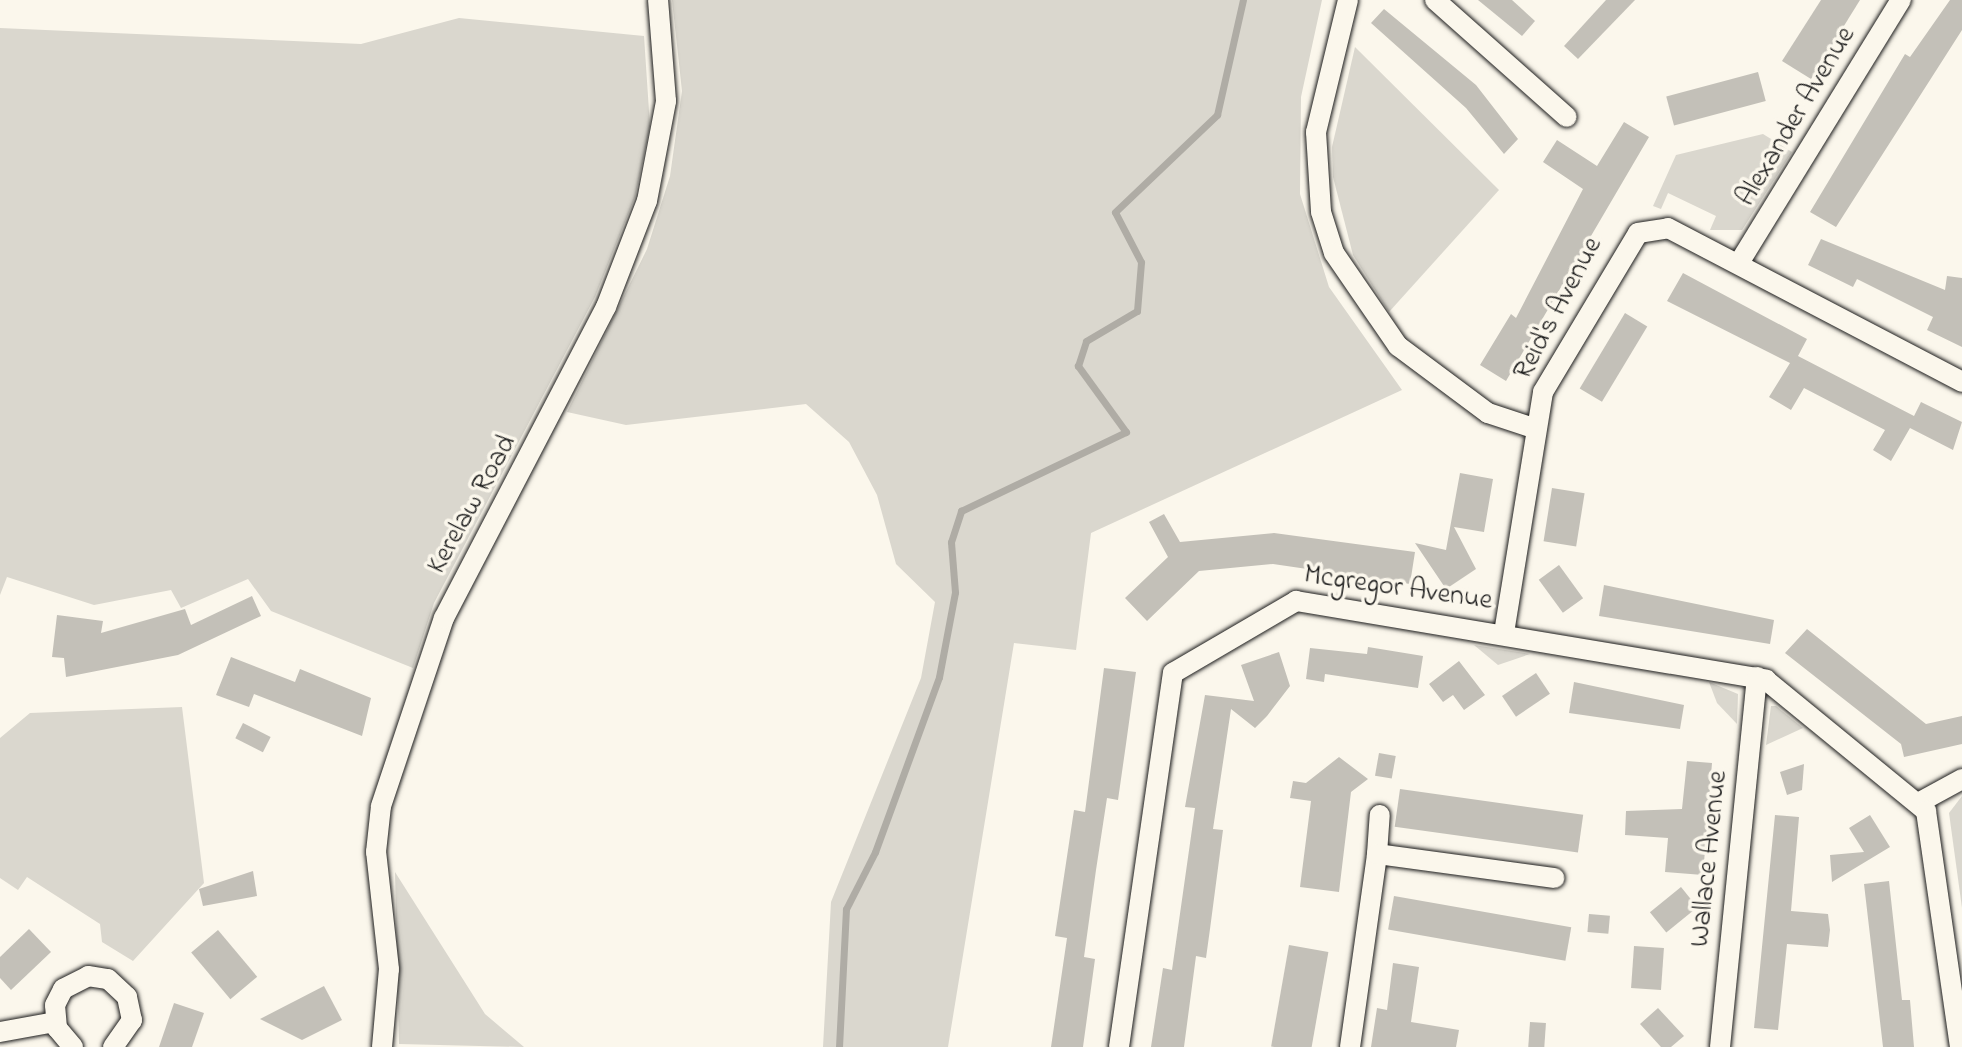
<!DOCTYPE html>
<html>
<head>
<meta charset="utf-8">
<style>
  body { margin:0 }
  #map { position:relative; width:1962px; height:1047px; overflow:hidden; background:#fbf7ec; font-family:"Indie Flower",sans-serif }
  div>[style] { position:absolute }
  [style*='--x'] { left:calc(var(--x)*1px); top:calc(var(--y)*1px); width:calc(var(--w)*1px); rotate:calc(var(--a)*1deg) }
  .green>* { inset:0; background:#dad7ce }
  .stream>* { height:7px; margin:-3.5px; padding:0 3.5px; transform-origin:3.5px; border-radius:3.5px; background:#afaca5 }
  .building>* { inset:0; background:#c3c0b8; transform-origin:0 0 }
  .roads { filter:drop-shadow(0 0 2px #1c1c1c) drop-shadow(0 0 2px #1c1c1c) }
  .minor>* { height:20px; margin:-10px; padding:0 10px; transform-origin:10px; border-radius:10px; background:#fbf7ec }
  span { translate:-50% -50%; white-space:nowrap; text-align:center; line-height:1.15; -webkit-text-stroke:7px #fbf7ec; paint-order:stroke }
  .street-label { font-size:28px; color:#1c1c1c }
</style>
</head>
<body>
<div id="map">
  <div class="green">
    <i style="clip-path:polygon(672px 0,1322px 0,1301px 97px,1300px 194px,1329px 287px,1402px 390px,1091px 533px,1076px 650px,1014px 643px,948px 1047px,823px 1047px,831px 902px,921px 678px,935px 602px,896px 564px,877px 495px,849px 442px,806px 404px,626px 425px,567px 412px,647px 249px,670px 176px,682px 91px)"></i>
    <i style="clip-path:polygon(459px 18px,644px 36px,650px 126px,635px 197px,595px 297px,434px 603px,413px 668px,271px 611px,248px 579px,181px 608px,171px 590px,94px 605px,7px 577px,0 595px,0 28px,361px 44px)"></i>
    <i style="clip-path:polygon(1355px 47px,1499px 190px,1389px 312px,1353px 255px,1333px 177px,1332px 147px)"></i>
    <i style="clip-path:polygon(1763px 134px,1792px 152px,1742px 230px,1710px 230px,1716px 216px,1668px 193px,1661px 209px,1653px 206px,1676px 155px)"></i>
    <i style="clip-path:polygon(1474px 645px,1530px 654px,1498px 665px)"></i>
    <i style="clip-path:polygon(1709px 682px,1738px 694px,1737px 724px,1717px 703px)"></i>
    <i style="clip-path:polygon(1771px 706px,1776px 706px,1803px 728px,1766px 745px)"></i>
    <i style="clip-path:polygon(182px 707px,204px 883px,133px 961px,102px 942px,100px 924px,27px 877px,18px 890px,0 878px,0 738px,30px 713px)"></i>
    <i style="clip-path:polygon(1962px 796px,1962px 908px,1949px 813px)"></i>
    <i style="clip-path:polygon(395px 872px,485px 1014px,524px 1047px,399px 1044px)"></i>
  </div>
  <div class="stream">
    <i style="--x:839;--y:1047;--w:138;--a:-87.1"></i>
    <i style="--x:846;--y:909;--w:64;--a:-63"></i>
    <i style="--x:875;--y:852;--w:186;--a:-69.9"></i>
    <i style="--x:939;--y:677;--w:86;--a:-79.3"></i>
    <i style="--x:955;--y:592;--w:50;--a:-94.6"></i>
    <i style="--x:951;--y:542;--w:33;--a:-72"></i>
    <i style="--x:961;--y:511;--w:183;--a:-25.6"></i>
    <i style="--x:1126;--y:432;--w:82;--a:-126"></i>
    <i style="--x:1078;--y:366;--w:26;--a:-72"></i>
    <i style="--x:1086;--y:341;--w:59;--a:-30.5"></i>
    <i style="--x:1137;--y:311;--w:49;--a:-85.3"></i>
    <i style="--x:1141;--y:262;--w:56;--a:-117.5"></i>
    <i style="--x:1115;--y:212;--w:141;--a:-43.6"></i>
    <i style="--x:1217;--y:115;--w:118;--a:-77.3"></i>
  </div>
  <div class="building">
    <i style="clip-path:polygon(1478px 0,1512px 0,1535px 21px,1522px 36px)"></i>
    <i style="clip-path:polygon(1606px 0,1635px 0,1578px 59px,1564px 46px)"></i>
    <i style="clip-path:polygon(1821px 0,1860px 0,1811px 79px,1782px 61px)"></i>
    <i style="clip-path:polygon(1950px 0,1962px 0,1962px 30px,1836px 227px,1810px 212px,1905px 54px,1910px 57px)"></i>
    <i style="clip-path:polygon(1384px 9px,1476px 85px,1518px 139px,1504px 154px,1466px 108px,1371px 23px)"></i>
    <i style="left:1758px;top:72px;width:30px;height:95px;rotate:75deg"></i>
    <i style="clip-path:polygon(1624px 122px,1649px 137px,1506px 381px,1480px 365px,1511px 314px,1516px 318px,1583px 189px,1543px 162px,1557px 140px,1597px 166px)"></i>
    <i style="clip-path:polygon(1821px 239px,1945px 290px,1947px 276px,1962px 278px,1962px 347px,1927px 330px,1933px 317px,1857px 279px,1853px 287px,1808px 265px)"></i>
    <i style="clip-path:polygon(1683px 273px,1807px 339px,1798px 356px,1914px 416px,1921px 402px,1962px 422px,1953px 450px,1910px 428px,1891px 461px,1873px 450px,1885px 430px,1804px 388px,1791px 410px,1769px 397px,1790px 363px,1667px 301px)"></i>
    <i style="left:1625px;top:313px;width:26px;height:88px;rotate:31deg"></i>
    <i style="clip-path:polygon(1460px 473px,1493px 479px,1484px 532px,1454px 527px,1476px 569px,1446px 589px,1415px 543px,1446px 550px)"></i>
    <i style="left:1552px;top:488px;width:33px;height:54px;rotate:9deg"></i>
    <i style="clip-path:polygon(1164px 514px,1180px 542px,1274px 533px,1415px 552px,1410px 584px,1273px 564px,1199px 571px,1147px 621px,1125px 598px,1168px 557px,1149px 522px)"></i>
    <i style="left:1559px;top:565px;width:41px;height:25px;rotate:54deg"></i>
    <i style="clip-path:polygon(1604px 585px,1774px 620px,1770px 644px,1599px 616px)"></i>
    <i style="clip-path:polygon(252px 596px,261px 616px,178px 655px,66px 677px,64px 658px,52px 657px,57px 615px,103px 621px,101px 633px,185px 609px,191px 625px)"></i>
    <i style="clip-path:polygon(1807px 629px,1926px 724px,1962px 716px,1962px 744px,1904px 757px,1901px 744px,1785px 653px)"></i>
    <i style="clip-path:polygon(1368px 647px,1423px 656px,1418px 688px,1325px 674px,1324px 682px,1306px 679px,1310px 648px,1367px 654px)"></i>
    <i style="clip-path:polygon(1279px 652px,1290px 686px,1267px 716px,1255px 728px,1231px 709px,1213px 829px,1223px 830px,1210px 929px,1206px 958px,1196px 956px,1184px 1047px,1151px 1047px,1163px 968px,1172px 970px,1195px 808px,1185px 807px,1205px 695px,1254px 701px,1241px 665px)"></i>
    <i style="clip-path:polygon(231px 657px,295px 682px,300px 669px,371px 698px,362px 736px,254px 694px,249px 707px,216px 695px)"></i>
    <i style="clip-path:polygon(1459px 661px,1485px 695px,1464px 710px,1453px 695px,1443px 702px,1429px 684px)"></i>
    <i style="clip-path:polygon(1104px 668px,1136px 672px,1126px 744px,1118px 800px,1107px 798px,1096px 870px,1084px 957px,1095px 959px,1083px 1047px,1051px 1047px,1067px 938px,1055px 936px,1074px 810px,1085px 812px)"></i>
    <i style="left:1536px;top:673px;width:25px;height:41px;rotate:56deg"></i>
    <i style="clip-path:polygon(1574px 682px,1684px 705px,1680px 729px,1569px 713px)"></i>
    <i style="left:243px;top:723px;width:31px;height:17px;rotate:27deg"></i>
    <i style="left:1379px;top:753px;width:17px;height:23px;rotate:10deg"></i>
    <i style="clip-path:polygon(1339px 757px,1368px 779px,1351px 792px,1339px 892px,1300px 887px,1311px 801px,1290px 798px,1293px 781px,1306px 783px)"></i>
    <i style="clip-path:polygon(1687px 761px,1712px 763px,1703px 875px,1665px 872px,1668px 838px,1625px 835px,1626px 811px,1682px 809px)"></i>
    <i style="clip-path:polygon(1804px 764px,1802px 790px,1787px 795px,1780px 772px)"></i>
    <i style="left:1400px;top:789px;width:185px;height:38px;rotate:8deg"></i>
    <i style="clip-path:polygon(1775px 815px,1799px 817px,1791px 911px,1828px 914px,1830px 930px,1828px 947px,1787px 944px,1778px 1030px,1754px 1028px)"></i>
    <i style="clip-path:polygon(1870px 815px,1890px 847px,1832px 882px,1830px 855px,1864px 852px,1849px 828px)"></i>
    <i style="clip-path:polygon(253px 871px,257px 896px,203px 906px,199px 889px)"></i>
    <i style="clip-path:polygon(1889px 881px,1902px 1000px,1910px 1000px,1914px 1047px,1883px 1047px,1864px 884px)"></i>
    <i style="left:1681px;top:887px;width:26px;height:40px;rotate:51deg"></i>
    <i style="left:1394px;top:896px;width:180px;height:34px;rotate:10deg"></i>
    <i style="left:1589px;top:914px;width:21px;height:18px;rotate:5deg"></i>
    <i style="clip-path:polygon(29px 929px,51px 952px,11px 990px,0 978px,0 957px)"></i>
    <i style="left:218px;top:930px;width:61px;height:35px;rotate:50deg"></i>
    <i style="left:1289px;top:945px;width:40px;height:103px;rotate:10deg"></i>
    <i style="left:1634px;top:946px;width:30px;height:42px;rotate:4deg"></i>
    <i style="clip-path:polygon(1393px 963px,1419px 967px,1411px 1022px,1459px 1030px,1456px 1047px,1371px 1047px,1377px 1008px,1387px 1010px)"></i>
    <i style="clip-path:polygon(324px 986px,342px 1020px,302px 1040px,260px 1019px)"></i>
    <i style="clip-path:polygon(174px 1003px,204px 1013px,192px 1047px,159px 1047px)"></i>
    <i style="clip-path:polygon(1658px 1008px,1684px 1036px,1671px 1047px,1661px 1047px,1640px 1024px)"></i>
    <i style="left:1530px;top:1022px;width:16px;height:25px;rotate:4deg"></i>
  </div>
  <div class="roads">
    <div class="minor">
      <i style="--x:1348;--y:0;--w:136;--a:103.6"></i>
      <i style="--x:1316;--y:132;--w:80;--a:86.4"></i>
      <i style="--x:1321;--y:212;--w:43;--a:72.4"></i>
      <i style="--x:1334;--y:253;--w:113;--a:55.5"></i>
      <i style="--x:1398;--y:346;--w:112;--a:36.7"></i>
      <i style="--x:1488;--y:413;--w:47;--a:18.4"></i>
      <i style="--x:1435;--y:0;--w:176;--a:41.6"></i>
      <i style="--x:1739;--y:263;--w:309;--a:-58.4"></i>
      <i style="--x:1504;--y:633;--w:244;--a:-80.8"></i>
      <i style="--x:1543;--y:392;--w:185;--a:-59.1"></i>
      <i style="--x:1638;--y:233;--w:30;--a:-9"></i>
      <i style="--x:1668;--y:228;--w:332;--a:27.6"></i>
      <i style="--x:1920;--y:802;--w:48;--a:-28.7"></i>
      <i style="--x:1377;--y:854;--w:39;--a:-86"></i>
      <i style="--x:0;--y:1032;--w:56;--a:-10.3"></i>
      <i style="--x:73;--y:1047;--w:25;--a:-130"></i>
      <i style="--x:57;--y:1028;--w:23;--a:-95"></i>
      <i style="--x:55;--y:1005;--w:18;--a:-63"></i>
      <i style="--x:63;--y:989;--w:28;--a:-27"></i>
      <i style="--x:88;--y:976;--w:20;--a:9"></i>
      <i style="--x:108;--y:979;--w:26;--a:43"></i>
      <i style="--x:127;--y:997;--w:24;--a:78"></i>
      <i style="--x:132;--y:1020;--w:33;--a:125"></i>
      <i style="--x:382;--y:1047;--w:78;--a:-84.9"></i>
      <i style="--x:389;--y:969;--w:118;--a:-96.3"></i>
      <i style="--x:376;--y:852;--w:46;--a:-83.8"></i>
      <i style="--x:381;--y:806;--w:198;--a:-71.5"></i>
      <i style="--x:444;--y:618;--w:351;--a:-62.5"></i>
      <i style="--x:606;--y:307;--w:114;--a:-68.9"></i>
      <i style="--x:647;--y:201;--w:102;--a:-79.2"></i>
      <i style="--x:666;--y:101;--w:101;--a:-94.5"></i>
      <i style="--x:1119;--y:1047;--w:378;--a:-81.8"></i>
      <i style="--x:1173;--y:673;--w:143;--a:-30.3"></i>
      <i style="--x:1296;--y:601;--w:477;--a:9.5"></i>
      <i style="--x:1766;--y:680;--w:207;--a:39.3"></i>
      <i style="--x:1926;--y:811;--w:238;--a:81.8"></i>
      <i style="--x:1350;--y:1047;--w:195;--a:-82"></i>
      <i style="--x:1377;--y:854;--w:179;--a:7.7"></i>
      <i style="--x:1720;--y:1047;--w:372;--a:-84.3"></i>
    </div>
  </div>
  <div class="street-label">
    <span style="left:1797px;top:117px;rotate:-59deg">Alexander Avenue</span>
    <span style="left:1559px;top:309px;rotate:-62deg">Reid's Avenue</span>
    <span style="left:473px;top:505px;rotate:-61deg">Kerelaw Road</span>
    <span style="left:1398px;top:589px;rotate:8deg">Mcgregor Avenue</span>
    <span style="left:1710px;top:859px;rotate:-84deg">Wallace Avenue</span>
  </div>
</div>
</body>
</html>
